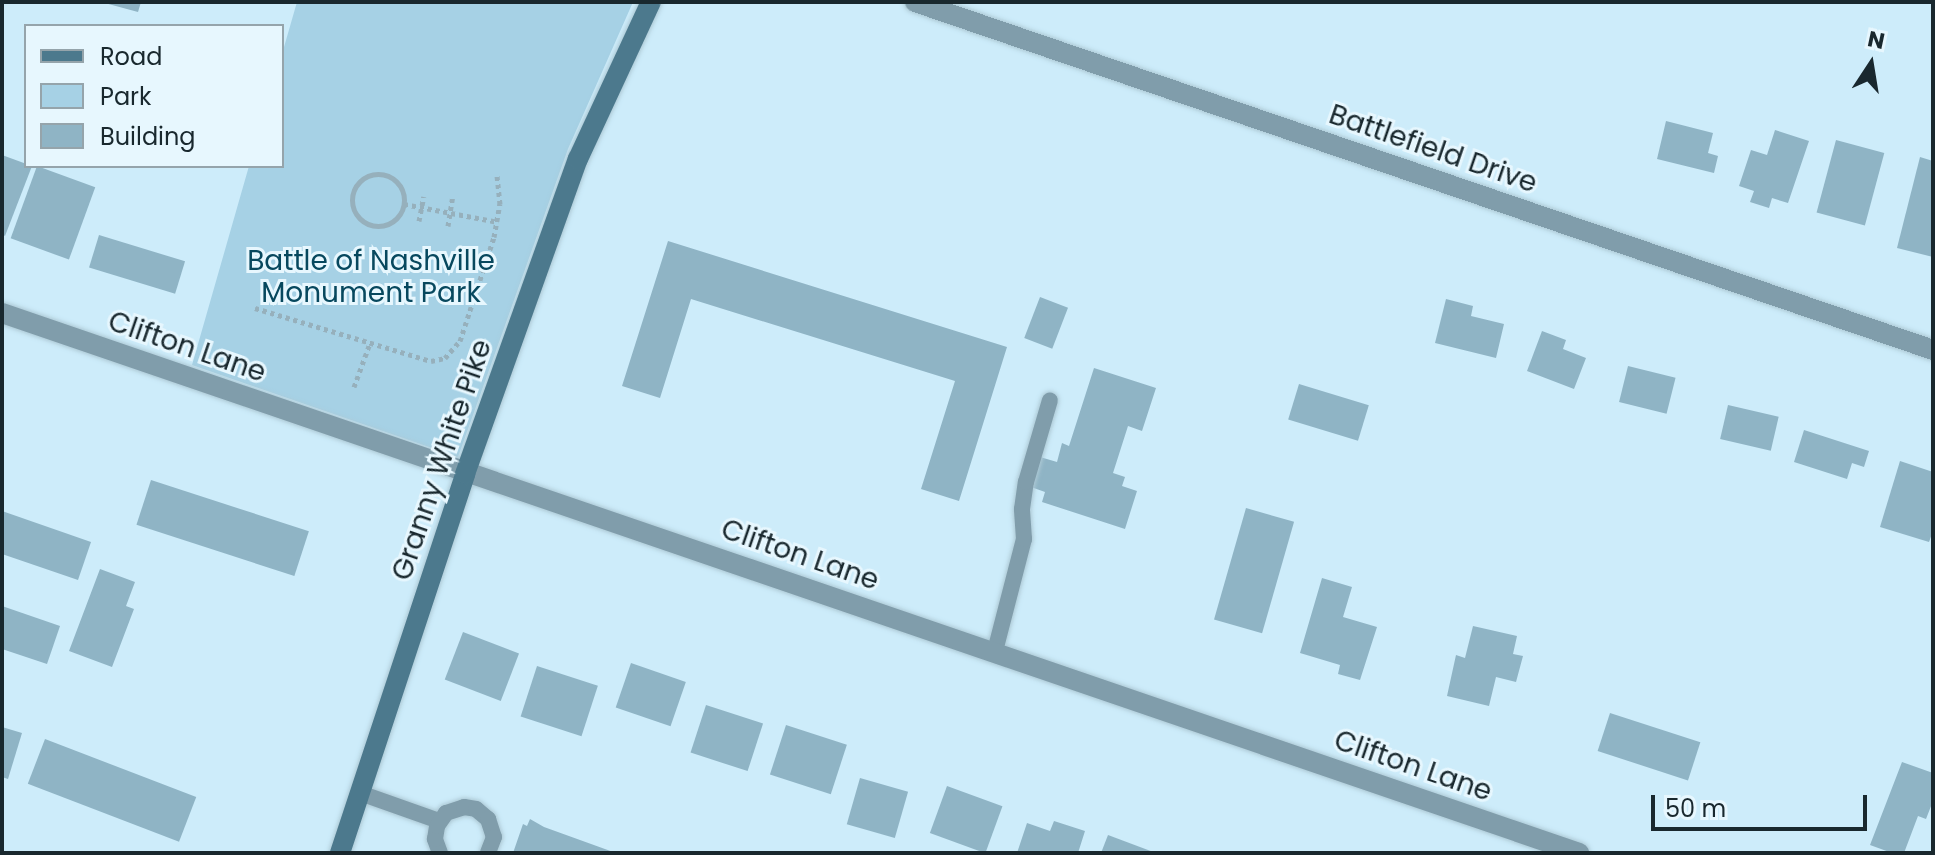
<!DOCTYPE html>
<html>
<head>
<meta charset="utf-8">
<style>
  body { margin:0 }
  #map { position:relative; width:1935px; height:855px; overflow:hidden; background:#cdecfa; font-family:Poppins,sans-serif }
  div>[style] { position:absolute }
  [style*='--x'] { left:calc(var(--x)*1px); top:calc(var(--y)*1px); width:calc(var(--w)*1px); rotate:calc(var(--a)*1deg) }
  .green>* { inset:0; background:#a6d1e5 }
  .building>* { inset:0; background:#8fb4c5; transform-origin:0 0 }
  .path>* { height:5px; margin-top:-2.5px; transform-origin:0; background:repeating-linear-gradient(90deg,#96b0bc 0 4px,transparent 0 8px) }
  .path>.ring { margin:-2.5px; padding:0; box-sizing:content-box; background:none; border:5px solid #96b0bc; border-radius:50% }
  .roads { filter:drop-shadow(0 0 2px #adc9d5) drop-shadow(0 0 2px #adc9d5) }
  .lane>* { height:16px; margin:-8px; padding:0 8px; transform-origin:8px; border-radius:8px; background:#809dab }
  .street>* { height:20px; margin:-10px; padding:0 10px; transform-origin:10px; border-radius:10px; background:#809dab }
  .secondary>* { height:20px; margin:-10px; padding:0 10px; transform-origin:10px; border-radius:10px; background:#4c798d }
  span { translate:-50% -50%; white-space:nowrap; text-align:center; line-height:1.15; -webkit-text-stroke:6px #e7f7fe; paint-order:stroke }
  .street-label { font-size:28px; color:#19282e }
  .park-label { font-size:28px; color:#07485e }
  .frame { position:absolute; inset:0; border:4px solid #19282e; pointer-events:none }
  .legend { position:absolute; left:24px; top:24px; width:260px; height:144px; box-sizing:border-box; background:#e7f7fe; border:2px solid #95a4ab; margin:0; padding:10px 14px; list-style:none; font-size:24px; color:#19282e }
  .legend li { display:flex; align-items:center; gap:16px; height:40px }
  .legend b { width:40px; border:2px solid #95a4ab }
  .north { position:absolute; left:1831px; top:24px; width:80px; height:80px; -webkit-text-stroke:6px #e7f7fe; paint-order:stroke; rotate:12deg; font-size:22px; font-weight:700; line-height:32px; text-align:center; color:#19282e }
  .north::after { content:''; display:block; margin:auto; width:28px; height:36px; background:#19282e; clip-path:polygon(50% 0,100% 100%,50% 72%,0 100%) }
  .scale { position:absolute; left:1651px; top:795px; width:216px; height:36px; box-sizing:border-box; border:4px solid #19282e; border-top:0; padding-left:10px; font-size:24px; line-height:28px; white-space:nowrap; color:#19282e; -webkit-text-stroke:6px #e7f7fe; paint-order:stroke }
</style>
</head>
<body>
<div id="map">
  <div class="green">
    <i style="clip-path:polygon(297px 2px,633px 2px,568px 149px,458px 457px,192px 365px,249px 166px,282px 166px,282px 54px)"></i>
  </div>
  <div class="building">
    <i style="clip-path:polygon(101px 2px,141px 2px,138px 12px)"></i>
    <i style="clip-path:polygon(1666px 121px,1713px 133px,1708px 153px,1718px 156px,1714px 173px,1657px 159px)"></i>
    <i style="clip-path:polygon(1775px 130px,1809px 141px,1788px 203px,1772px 198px,1769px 208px,1750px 202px,1754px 191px,1739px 186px,1751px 150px,1767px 155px)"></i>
    <i style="left:1836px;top:140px;width:50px;height:75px;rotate:15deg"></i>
    <i style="clip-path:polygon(2px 155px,32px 166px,5px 236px,2px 234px)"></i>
    <i style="clip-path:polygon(1920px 157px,1933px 161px,1933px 257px,1897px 248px)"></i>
    <i style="left:37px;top:166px;width:62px;height:77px;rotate:20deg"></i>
    <i style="left:99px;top:235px;width:90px;height:34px;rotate:17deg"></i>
    <i style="clip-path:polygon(668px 241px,1007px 347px,959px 501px,921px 489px,955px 381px,691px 299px,660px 398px,622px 386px)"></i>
    <i style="left:1040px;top:297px;width:30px;height:44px;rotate:21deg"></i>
    <i style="clip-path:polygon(1446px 299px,1473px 306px,1471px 316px,1504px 324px,1496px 358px,1435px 343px)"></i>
    <i style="clip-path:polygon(1542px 331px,1566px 340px,1563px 349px,1586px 358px,1574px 389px,1527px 371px)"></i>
    <i style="left:1628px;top:366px;width:49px;height:37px;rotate:14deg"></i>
    <i style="clip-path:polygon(1094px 368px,1156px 388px,1142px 431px,1128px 426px,1113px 473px,1125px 477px,1122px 486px,1137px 491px,1125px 529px,1042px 502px,1045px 492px,1031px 487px,1040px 457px,1057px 462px,1062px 443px,1069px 446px)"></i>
    <i style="left:1299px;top:384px;width:73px;height:37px;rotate:17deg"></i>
    <i style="left:1728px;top:405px;width:52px;height:35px;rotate:13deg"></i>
    <i style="clip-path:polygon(1804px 430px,1869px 451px,1864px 467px,1852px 463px,1847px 479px,1794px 462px)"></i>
    <i style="clip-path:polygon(1900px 461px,1933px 472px,1933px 531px,1929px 542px,1880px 527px)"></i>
    <i style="left:151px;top:480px;width:166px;height:47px;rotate:18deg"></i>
    <i style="left:1246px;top:508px;width:50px;height:116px;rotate:16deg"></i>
    <i style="clip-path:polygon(2px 511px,91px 542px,78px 580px,2px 554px)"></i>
    <i style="clip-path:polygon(100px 569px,135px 582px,126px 606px,134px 609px,112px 667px,69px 651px)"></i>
    <i style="clip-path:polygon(1322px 578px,1352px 587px,1343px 617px,1377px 627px,1360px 680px,1338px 674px,1340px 665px,1300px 653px)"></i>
    <i style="clip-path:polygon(2px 606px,60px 626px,47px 664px,2px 649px)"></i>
    <i style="clip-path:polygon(1473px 626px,1517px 636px,1513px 654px,1523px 656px,1516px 682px,1496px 677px,1489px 706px,1447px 696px,1456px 655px,1465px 658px)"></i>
    <i style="left:463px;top:632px;width:60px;height:51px;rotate:21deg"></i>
    <i style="left:631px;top:663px;width:58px;height:47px;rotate:19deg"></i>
    <i style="left:537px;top:666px;width:64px;height:53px;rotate:18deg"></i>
    <i style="left:706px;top:705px;width:60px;height:50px;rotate:18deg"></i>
    <i style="left:1610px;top:713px;width:95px;height:40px;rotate:18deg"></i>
    <i style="left:786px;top:725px;width:64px;height:52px;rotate:18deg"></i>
    <i style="clip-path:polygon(2px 727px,22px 733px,8px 779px,2px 777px)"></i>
    <i style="left:45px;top:739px;width:162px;height:48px;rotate:21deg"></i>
    <i style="clip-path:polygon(1902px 762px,1933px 773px,1933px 801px,1926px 819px,1918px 816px,1904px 853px,1892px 853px,1870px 845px)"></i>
    <i style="left:860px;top:778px;width:50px;height:48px;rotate:16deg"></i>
    <i style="left:947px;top:786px;width:59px;height:50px;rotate:20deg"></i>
    <i style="clip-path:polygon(530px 819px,544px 827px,616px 853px,513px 853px,523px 824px,527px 826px)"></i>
    <i style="clip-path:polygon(1054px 821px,1085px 831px,1078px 853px,1017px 853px,1027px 823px,1050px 831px)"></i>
    <i style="clip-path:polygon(1108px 835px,1156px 853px,1101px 853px)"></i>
  </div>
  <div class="path">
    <i class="ring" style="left:352px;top:174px;width:47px;height:47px"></i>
    <i style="--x:404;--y:204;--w:96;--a:10.8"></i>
    <i style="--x:419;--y:221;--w:25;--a:-79"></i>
    <i style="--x:448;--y:226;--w:31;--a:-81"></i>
    <i style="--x:255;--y:308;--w:184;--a:16.8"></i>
    <i style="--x:431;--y:361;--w:14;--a:-12"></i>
    <i style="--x:445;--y:358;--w:23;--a:-49"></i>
    <i style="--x:460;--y:341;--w:109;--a:-71.9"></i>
    <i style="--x:494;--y:237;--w:34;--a:-80"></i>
    <i style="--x:500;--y:204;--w:31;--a:-96"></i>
    <i style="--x:354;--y:387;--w:47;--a:-70"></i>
  </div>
  <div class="roads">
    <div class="lane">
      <i style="--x:995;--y:651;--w:116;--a:-75.5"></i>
      <i style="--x:1024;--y:539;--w:30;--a:-94"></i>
      <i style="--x:1022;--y:509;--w:27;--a:-82"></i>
      <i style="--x:1026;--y:482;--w:85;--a:-73.7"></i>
      <i style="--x:360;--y:793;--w:84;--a:19.5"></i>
      <i style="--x:440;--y:853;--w:15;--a:-110"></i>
      <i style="--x:435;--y:839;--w:13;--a:-81"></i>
      <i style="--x:437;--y:826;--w:16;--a:-55"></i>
      <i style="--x:446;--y:813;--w:19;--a:-18"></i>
      <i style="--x:464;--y:807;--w:12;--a:9"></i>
      <i style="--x:476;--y:809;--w:16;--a:40"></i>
      <i style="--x:488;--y:819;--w:19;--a:72"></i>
      <i style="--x:494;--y:837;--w:17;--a:111"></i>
    </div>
    <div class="street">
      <i style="--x:915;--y:2;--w:1076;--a:18.87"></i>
      <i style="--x:2;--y:313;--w:1667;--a:18.9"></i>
    </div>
    <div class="secondary">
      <i style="--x:340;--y:853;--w:399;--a:-71.7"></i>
      <i style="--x:465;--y:474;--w:335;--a:-70.3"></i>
      <i style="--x:578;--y:159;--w:173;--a:-65.1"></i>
    </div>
  </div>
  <div class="street-label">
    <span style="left:1433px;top:149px;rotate:19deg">Battlefield Drive</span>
    <span style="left:187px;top:347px;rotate:19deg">Clifton Lane</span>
    <span style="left:442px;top:460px;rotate:-71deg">Granny White Pike</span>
    <span style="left:800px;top:555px;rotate:19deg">Clifton Lane</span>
    <span style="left:1413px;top:766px;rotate:19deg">Clifton Lane</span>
  </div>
  <div class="park-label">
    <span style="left:371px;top:277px">Battle of Nashville<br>Monument Park</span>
  </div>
  <div class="frame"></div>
  <ul class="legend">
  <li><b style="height:10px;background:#4c798d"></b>Road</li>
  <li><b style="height:22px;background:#a6d1e5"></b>Park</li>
  <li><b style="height:22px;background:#8fb4c5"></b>Building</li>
  </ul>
  <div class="north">N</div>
  <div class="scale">50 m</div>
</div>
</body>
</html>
